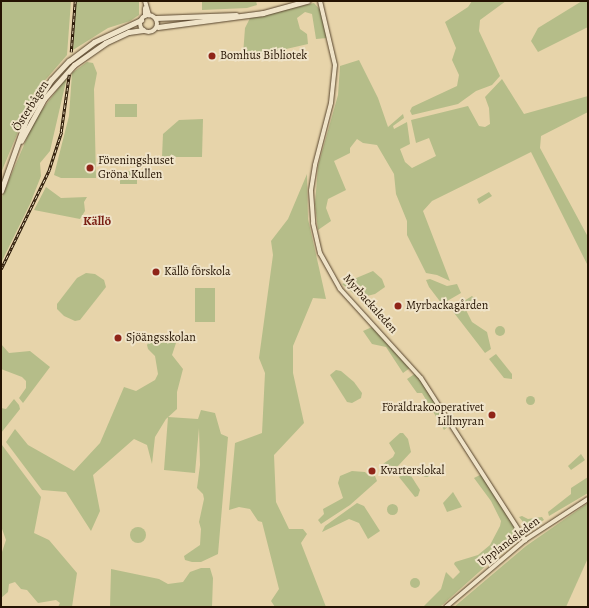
<!DOCTYPE html>
<html>
<head>
<meta charset="utf-8">
<style>
  body { margin:0 }
  #map { position:relative; width:589px; height:608px; overflow:hidden; background:#e7d4aa; font-family:Alegreya,serif }
  div>[style] { position:absolute }
  [style*='--x'] { left:calc(var(--x)*1px); top:calc(var(--y)*1px); width:calc(var(--w)*1px); rotate:calc(var(--a)*1deg) }
  .green>* { inset:0; background:#b5bd89; transform-origin:0 0 }
  .round { border-radius:50% }
  .roads { filter:drop-shadow(0 0 1px #56432c) drop-shadow(0 0 1px #56432c) }
  .tertiary>* { height:4px; margin:-2px; padding:0 2px; transform-origin:2px; border-radius:2px; background:#efe3c8 }
  .secondary>* { height:4.5px; margin:-2.25px; padding:0 2.25px; transform-origin:2.25px; border-radius:2.25px; background:#efe3c8 }
  .secondary>.ring { margin:-2.25px; padding:0; box-sizing:content-box; background:none; border:4.5px solid #efe3c8; border-radius:50% }
  .rail>* { height:2.5px; margin-top:-1.25px; transform-origin:0; background:repeating-linear-gradient(90deg,#efe3c8 0 3px,#251302 0 6px); box-sizing:border-box; border-block:1px solid #251302 }
  .dots>* { width:11px; height:11px; translate:-50% -50%; box-sizing:border-box; border:2px solid #efe3c8; border-radius:50% }
  span { translate:-50% -50%; white-space:nowrap; text-align:center; line-height:1.15; -webkit-text-stroke:4px #efe3c8; paint-order:stroke }
  .poi-label { font-size:12px; color:#251302 }
  .left { translate:0 -50%; text-align:left }
  .right { translate:-100% -50%; text-align:right }
  .street-label { font-size:12px; color:#251302 }
  .neighbourhood-label { font-size:13px; color:#7a1f14; font-weight:700 }
  .frame { position:absolute; inset:0; border:2px solid #251302; pointer-events:none }
</style>
</head>
<body>
<div id="map">
  <div class="green">
    <i style="clip-path:polygon(1px 1px,71px 1px,67px 55px,34px 93px,1px 173px)"></i>
    <i style="clip-path:polygon(76px 1px,139px 1px,139px 15px,130px 21px,108px 28px,73px 50px)"></i>
    <i style="clip-path:polygon(202px 1px,256px 1px,257px 5px,247px 8px,202px 10px)"></i>
    <i style="clip-path:polygon(472px 1px,506px 1px,480px 20px,479px 31px,500px 76px,492px 85px,476px 91px,458px 104px,412px 115px,410px 111px,412px 107px,457px 86px,459px 75px,452px 60px,456px 48px,445px 22px,468px 7px)"></i>
    <i style="clip-path:polygon(582px 1px,588px 1px,588px 27px,538px 52px,531px 41px,538px 28px)"></i>
    <i style="clip-path:polygon(314px 3px,321px 11px,327px 38px,316px 39px,312px 14px,305px 12px,297px 18px,300px 29px,307px 34px,308px 44px,260px 55px,243px 55px,245px 28px,250px 18px)"></i>
    <i style="clip-path:polygon(359px 60px,378px 98px,388px 127px,403px 114px,404px 118px,393px 126px,394px 129px,407px 122px,410px 144px,400px 149px,405px 162px,412px 168px,436px 156px,429px 138px,416px 143px,411px 120px,468px 106px,479px 126px,485px 127px,490px 124px,489px 108px,485px 97px,502px 79px,524px 114px,588px 96px,588px 112px,541px 136px,540px 148px,588px 237px,588px 266px,531px 152px,432px 201px,423px 211px,450px 281px,437px 275px,426px 273px,407px 235px,407px 221px,396px 194px,394px 174px,377px 145px,363px 143px,357px 139px,350px 148px,350px 153px,334px 161px,346px 190px,328px 199px,326px 208px,331px 221px,318px 230px,315px 204px,318px 166px,338px 95px,340px 66px)"></i>
    <i style="clip-path:polygon(87px 62px,93px 63px,97px 73px,94px 89px,96px 178px,61px 178px,54px 175px,69px 116px,72px 73px)"></i>
    <i style="clip-path:polygon(67px 77px,50px 151px,40px 163px,41px 176px,30px 204px,1px 263px,1px 199px,35px 119px)"></i>
    <i style="left:115px;top:104px;width:22px;height:13px"></i>
    <i style="clip-path:polygon(203px 119px,202px 157px,162px 157px,163px 134px,179px 120px)"></i>
    <i style="left:120px;top:171px;width:17px;height:13px"></i>
    <i style="clip-path:polygon(307px 174px,308px 219px,326px 299px,313px 298px,293px 346px,293px 373px,304px 423px,274px 455px,276px 502px,289px 529px,303px 529px,307px 534px,301px 543px,326px 607px,275px 607px,271px 601px,279px 589px,262px 522px,258px 521px,250px 509px,239px 507px,229px 510px,235px 443px,262px 433px,265px 373px,259px 358px,273px 255px,271px 241px,288px 219px)"></i>
    <i style="clip-path:polygon(46px 187px,61px 198px,87px 197px,84px 202px,85px 211px,80px 219px,34px 210px)"></i>
    <i style="clip-path:polygon(489px 192px,492px 196px,479px 204px,477px 199px)"></i>
    <i style="clip-path:polygon(373px 271px,382px 279px,385px 287px,375px 294px,359px 298px,342px 284px)"></i>
    <i style="clip-path:polygon(86px 273px,95px 274px,104px 280px,106px 287px,80px 320px,75px 321px,64px 316px,57px 309px,57px 304px,77px 278px)"></i>
    <i style="clip-path:polygon(430px 279px,447px 286px,457px 284px,461px 293px,442px 304px,429px 287px,426px 280px)"></i>
    <i style="left:195px;top:288px;width:20px;height:34px"></i>
    <i style="clip-path:polygon(472px 296px,474px 298px,466px 310px,472px 322px,487px 332px,491px 349px,485px 353px,451px 309px)"></i>
    <i class="round" style="left:495px;top:326px;width:10px;height:10px"></i>
    <i style="clip-path:polygon(372px 327px,410px 368px,403px 373px,386px 347px,372px 344px,363px 331px)"></i>
    <i style="clip-path:polygon(159px 335px,176px 343px,172px 355px,183px 369px,177px 392px,177px 409px,166px 419px,155px 437px,152px 464px,147px 445px,134px 439px,93px 475px,100px 511px,91px 531px,66px 492px,42px 490px,6px 442px,15px 429px,28px 445px,74px 471px,100px 443px,124px 387px,136px 391px,155px 380px,158px 374px,155px 356px,148px 349px,147px 345px,150px 340px)"></i>
    <i style="clip-path:polygon(1px 344px,9px 353px,30px 351px,50px 367px,23px 403px,19px 398px,26px 388px,26px 381px,22px 377px,1px 369px)"></i>
    <i style="clip-path:polygon(496px 354px,512px 374px,512px 379px,504px 378px,489px 359px)"></i>
    <i style="clip-path:polygon(336px 370px,341px 371px,354px 382px,362px 393px,361px 398px,352px 403px,347px 402px,330px 375px)"></i>
    <i style="clip-path:polygon(416px 373px,450px 425px,444px 430px,422px 393px,417px 393px,407px 379px)"></i>
    <i class="round" style="left:525.5px;top:395.5px;width:9px;height:9px"></i>
    <i style="clip-path:polygon(14px 399px,19px 405px,20px 409px,1px 433px,1px 408px,6px 409px)"></i>
    <i style="clip-path:polygon(201px 410px,215px 413px,221px 434px,228px 437px,218px 554px,201px 562px,192px 562px,185px 560px,184px 556px,200px 545px,201px 529px,199px 522px,204px 499px,203px 494px,197px 488px,200px 465px,199px 428px,195px 473px,164px 470px,168px 417px,198px 419px)"></i>
    <i style="clip-path:polygon(400px 433px,403px 433px,408px 439px,411px 452px,398px 466px,384px 475px,380px 466px,393px 457px,395px 453px,389px 443px)"></i>
    <i style="clip-path:polygon(2px 445px,41px 497px,34px 533px,49px 540px,77px 573px,72px 607px,58px 607px,60px 603px,56px 600px,38px 603px,27px 590px,21px 589px,15px 582px,9px 584px,8px 592px,1px 598px,1px 555px,6px 540px,1px 526px)"></i>
    <i style="clip-path:polygon(581px 454px,585px 460px,571px 470px,568px 466px)"></i>
    <i class="round" style="left:421.5px;top:467.5px;width:9px;height:9px"></i>
    <i style="clip-path:polygon(352px 471px,365px 472px,369px 476px,375px 476px,377px 481px,350px 505px,321px 524px,318px 520px,324px 514px,323px 509px,343px 498px,338px 483px,340px 476px)"></i>
    <i style="clip-path:polygon(408px 471px,420px 490px,418px 496px,415px 497px,399px 477px)"></i>
    <i style="clip-path:polygon(482px 474px,517px 532px,516px 539px,440px 607px,423px 607px,441px 589px,446px 572px,453px 579px,460px 572px,454px 564px,455px 562px,478px 555px,490px 545px,500px 526px,501px 521px,491px 501px,474px 478px)"></i>
    <i style="clip-path:polygon(588px 477px,588px 493px,549px 516px,548px 512px,571px 494px,571px 488px)"></i>
    <i style="clip-path:polygon(453px 492px,462px 507px,447px 512px,443px 503px)"></i>
    <i style="clip-path:polygon(357px 503px,364px 506px,380px 531px,368px 539px,359px 523px,349px 519px,322px 532px,325px 526px)"></i>
    <i style="clip-path:polygon(588px 503px,588px 558px,566px 607px,454px 607px,526px 546px)"></i>
    <i class="round" style="left:386.5px;top:503.5px;width:11px;height:11px"></i>
    <i style="clip-path:polygon(522px 516px,528px 519px,542px 517px,544px 520px,529px 529px,519px 517px)"></i>
    <i class="round" style="left:130px;top:527px;width:16px;height:16px"></i>
    <i style="clip-path:polygon(201px 568px,210px 568px,213px 578px,212px 607px,110px 607px,111px 569px,159px 579px,168px 584px,183px 582px,190px 572px)"></i>
    <i class="round" style="left:410px;top:578px;width:10px;height:10px"></i>
  </div>
  <div class="roads">
    <div class="tertiary">
      <i style="--x:145;--y:1;--w:15;--a:74"></i>
      <i style="--x:320;--y:1;--w:66;--a:76.8"></i>
      <i style="--x:335;--y:65;--w:38;--a:96"></i>
      <i style="--x:331;--y:103;--w:64;--a:104.5"></i>
      <i style="--x:315;--y:165;--w:26;--a:99"></i>
      <i style="--x:311;--y:191;--w:32;--a:86"></i>
      <i style="--x:313;--y:223;--w:31;--a:77"></i>
      <i style="--x:320;--y:253;--w:41;--a:60.9"></i>
      <i style="--x:340;--y:289;--w:120;--a:47.7"></i>
      <i style="--x:421;--y:378;--w:193;--a:57.3"></i>
      <i style="--x:145;--y:16;--w:8;--a:-90"></i>
      <i style="--x:446;--y:607;--w:104;--a:-40.3"></i>
      <i style="--x:525;--y:540;--w:75;--a:-33.1"></i>
    </div>
    <div class="secondary">
      <i class="ring" style="left:140px;top:15px;width:13.5px;height:13.5px"></i>
      <i style="--x:156;--y:18;--w:80;--a:-2.1"></i>
      <i style="--x:158;--y:27;--w:106;--a:-7.6"></i>
      <i style="--x:263;--y:13;--w:46;--a:-15.3"></i>
      <i style="--x:21;--y:141;--w:48;--a:-61.3"></i>
      <i style="--x:44;--y:99;--w:45;--a:-48.6"></i>
      <i style="--x:74;--y:65;--w:38;--a:-35"></i>
      <i style="--x:105;--y:43;--w:26;--a:-25"></i>
      <i style="--x:129;--y:32;--w:14;--a:-8"></i>
      <i style="--x:1;--y:191;--w:75;--a:-70.6"></i>
      <i style="--x:26;--y:120;--w:47;--a:-58"></i>
      <i style="--x:51;--y:80;--w:26;--a:-47"></i>
      <i style="--x:69;--y:61;--w:31;--a:-37"></i>
      <i style="--x:94;--y:42;--w:52;--a:-25.1"></i>
    </div>
  </div>
  <div class="rail">
    <i style="--x:71;--y:52;--w:51;--a:-85.5"></i>
    <i style="--x:1;--y:269;--w:110;--a:-64.1"></i>
    <i style="--x:49;--y:170;--w:40;--a:-72"></i>
    <i style="--x:61;--y:132;--w:58;--a:-82"></i>
  </div>
  <div class="dots">
    <i style="left:212px;top:56px;background:#8f2418"></i>
    <i style="left:90px;top:168px;background:#8f2418"></i>
    <i style="left:156px;top:272px;background:#8f2418"></i>
    <i style="left:398px;top:306px;background:#8f2418"></i>
    <i style="left:118px;top:338px;background:#8f2418"></i>
    <i style="left:492px;top:415px;background:#8f2418"></i>
    <i style="left:372px;top:471px;background:#8f2418"></i>
  </div>
  <div class="poi-label">
    <span class="left" style="left:220px;top:56px">Bomhus Bibliotek</span>
    <span class="left" style="left:98px;top:168px">Föreningshuset<br>Gröna Kullen</span>
    <span class="left" style="left:164px;top:272px">Källö förskola</span>
    <span class="left" style="left:406px;top:306px">Myrbackagården</span>
    <span class="left" style="left:126px;top:338px">Sjöängsskolan</span>
    <span class="right" style="left:484px;top:415px">Föräldrakooperativet<br>Lillmyran</span>
    <span class="left" style="left:380px;top:471px">Kvarterslokal</span>
  </div>
  <div class="street-label">
    <span style="left:31px;top:106px;rotate:-58deg">Österbågen</span>
    <span style="left:370px;top:304px;rotate:48deg">Myrbackaleden</span>
    <span style="left:509px;top:542px;rotate:-37deg">Upplandsleden</span>
  </div>
  <div class="neighbourhood-label">
    <span style="left:97px;top:221px">Källö</span>
  </div>
  <div class="frame"></div>
</div>
</body>
</html>
